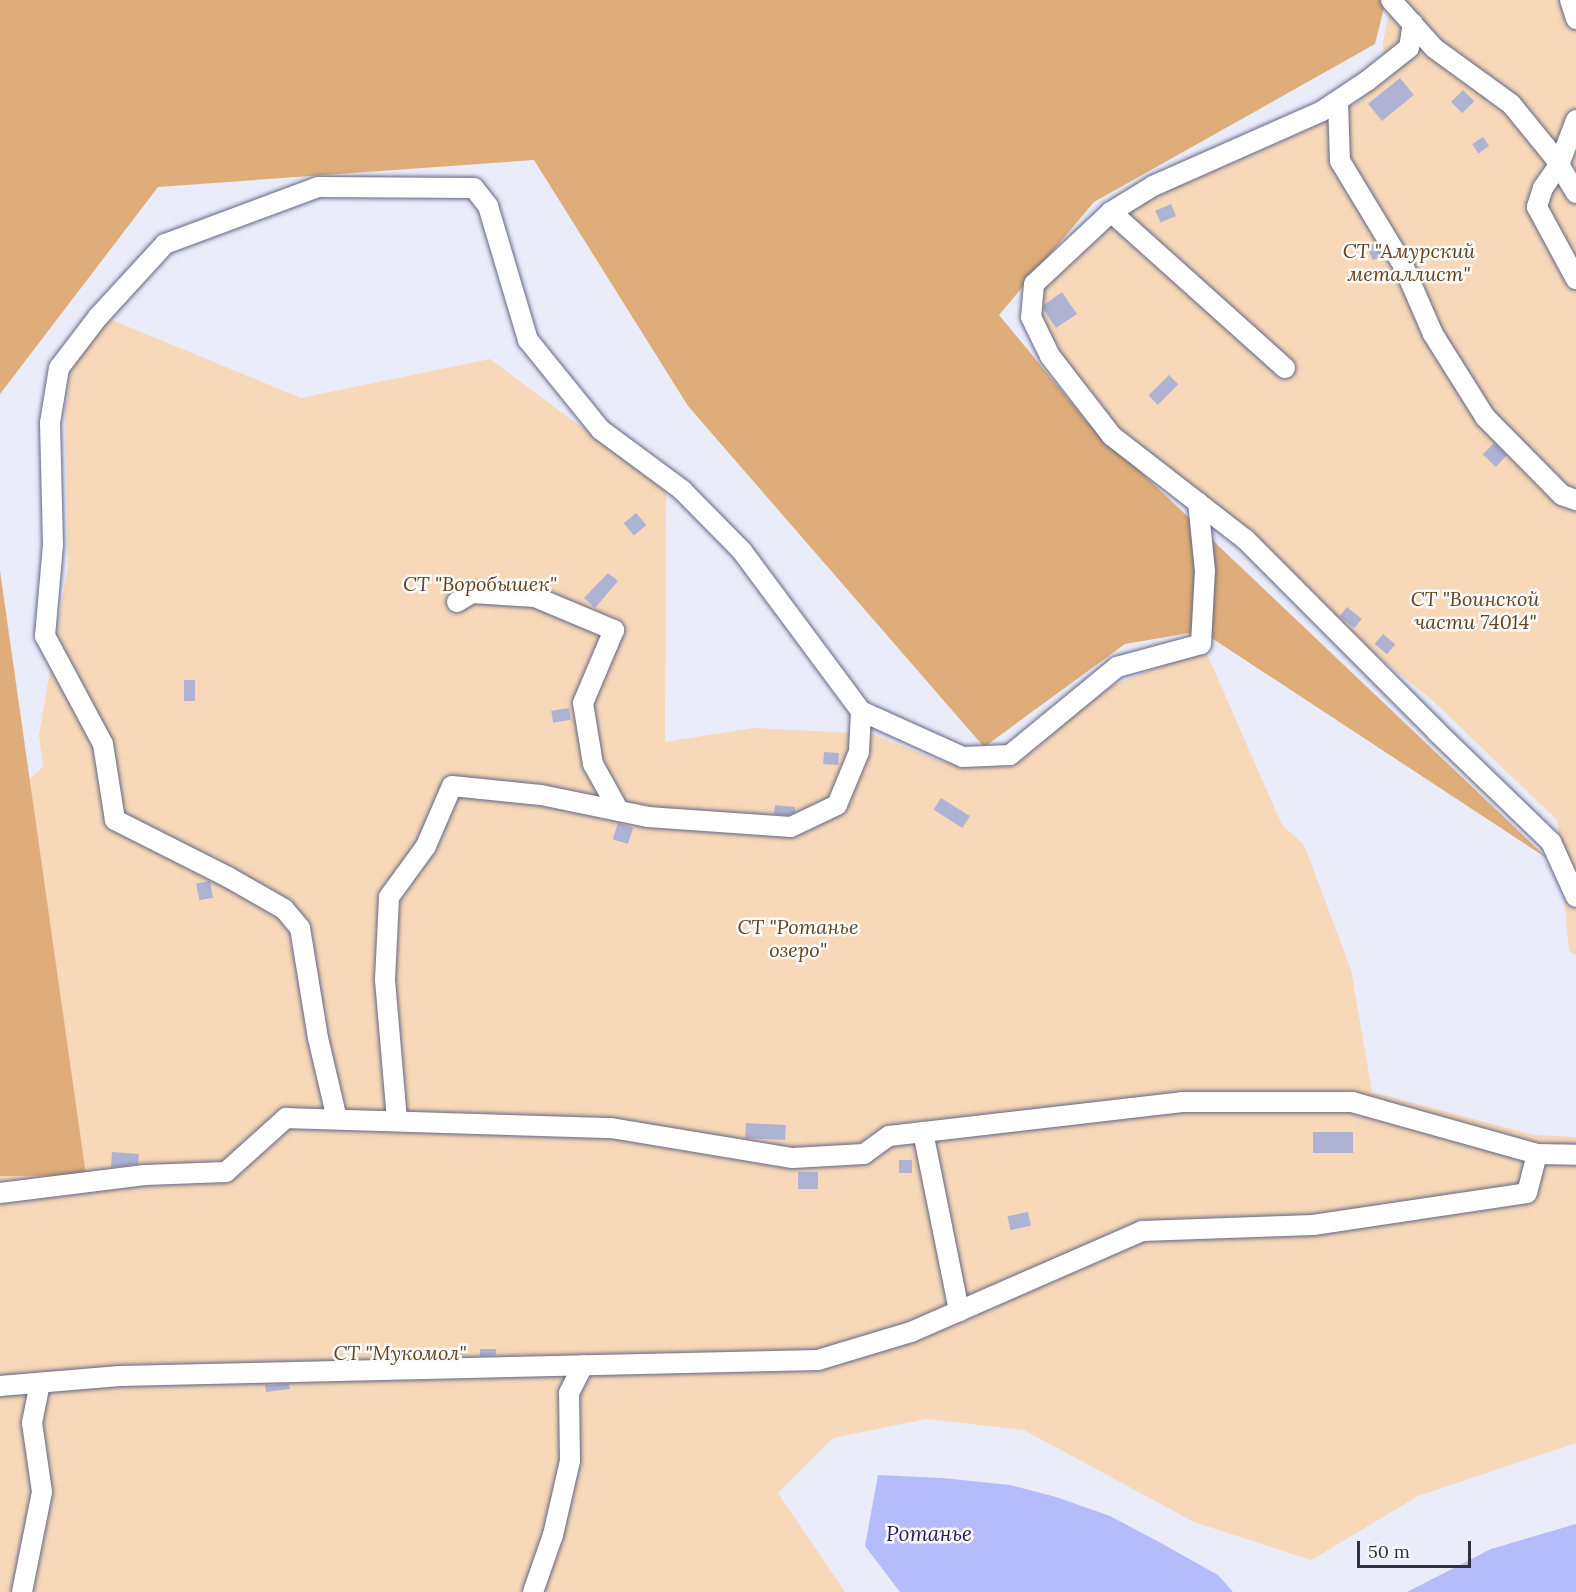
<!DOCTYPE html>
<html>
<head>
<meta charset="utf-8">
<style>
  body { margin:0 }
  #map { position:relative; width:1576px; height:1592px; overflow:hidden; background:#eaecfa; font-family:Lora,serif }
  div>[style] { position:absolute }
  [style*='--x'] { left:calc(var(--x)*1px); top:calc(var(--y)*1px); width:calc(var(--w)*1px); rotate:calc(var(--a)*1deg) }
  .green>* { inset:0; background:#f7d8b8 }
  .forest>* { inset:0; background:#dead79 }
  .water>* { inset:0; background:#b5bcfb }
  .building>* { inset:0; background:#aeb3d4; transform-origin:0 0 }
  .roads { filter:drop-shadow(0 0 2px #626684) drop-shadow(0 0 2px #626684) }
  .minor>* { height:20px; margin:-10px; padding:0 10px; transform-origin:10px; border-radius:10px; background:#fff }
  span { translate:-50% -50%; white-space:nowrap; text-align:center; line-height:1.15; -webkit-text-stroke:5px #fbfbfb; paint-order:stroke }
  .park-label { font-size:20px; color:#64431b; font-style:italic }
  .water-label { font-size:21px; color:#221c62; font-style:italic }
  .scale { position:absolute; left:1357px; top:1541px; width:114px; height:27px; box-sizing:border-box; border:3px solid #2e303d; border-top:0; padding-left:8px; font-size:18px; line-height:21px; white-space:nowrap; color:#2e303d; -webkit-text-stroke:4px #fbfbfb; paint-order:stroke }
</style>
</head>
<body>
<div id="map">
  <div class="green">
    <i style="clip-path:polygon(1392px 0,1576px 0,1576px 955px,1569px 951px,1557px 820px,1431px 699px,1357px 640px,1124px 439px,1042px 330px,1039px 288px,1067px 257px,1140px 203px,1301px 133px,1358px 102px,1385px 80px,1383px 42px)"></i>
    <i style="clip-path:polygon(107px 318px,301px 398px,490px 359px,666px 490px,665px 742px,753px 728px,872px 734px,945px 763px,1012px 767px,1107px 688px,1183px 657px,1207px 654px,1282px 825px,1304px 845px,1351px 970px,1372px 1092px,1534px 1135px,1576px 1137px,1576px 1443px,1418px 1496px,1311px 1560px,1194px 1522px,1024px 1430px,926px 1419px,833px 1438px,778px 1493px,845px 1592px,0 1592px,0 805px,43px 767px,39px 735px,68px 566px,65px 408px,73px 358px)"></i>
  </div>
  <div class="forest">
    <i style="clip-path:polygon(0 0,1386px 0,1375px 44px,1094px 202px,999px 315px,1084px 418px,1548px 859px,1201px 631px,1125px 644px,984px 747px,688px 406px,534px 160px,158px 187px,0 394px)"></i>
    <i style="clip-path:polygon(0 571px,86px 1175px,0 1176px)"></i>
  </div>
  <div class="water">
    <i style="clip-path:polygon(878px 1475px,942px 1478px,1010px 1485px,1056px 1497px,1110px 1516px,1159px 1542px,1218px 1575px,1233px 1592px,900px 1592px,865px 1546px)"></i>
    <i style="clip-path:polygon(1576px 1524px,1576px 1592px,1407px 1592px,1491px 1549px)"></i>
  </div>
  <div class="building">
    <i style="left:1400px;top:78px;width:22px;height:41px;rotate:51deg"></i>
    <i style="left:1463px;top:90px;width:16px;height:17px;rotate:45deg"></i>
    <i style="left:1483px;top:137px;width:11px;height:13px;rotate:56deg"></i>
    <i style="left:1171px;top:204px;width:13px;height:17px;rotate:67deg"></i>
    <i style="clip-path:polygon(1376px 243px,1384px 256px,1373px 260px,1367px 247px)"></i>
    <i style="clip-path:polygon(1062px 292px,1077px 314px,1056px 328px,1044px 310px,1044px 305px)"></i>
    <i style="left:1169px;top:375px;width:13px;height:29px;rotate:45deg"></i>
    <i style="left:1494px;top:443px;width:18px;height:16px;rotate:45deg"></i>
    <i style="left:636px;top:513px;width:16px;height:16px;rotate:50deg"></i>
    <i style="clip-path:polygon(608px 573px,618px 581px,595px 608px,584px 598px)"></i>
    <i style="left:1347px;top:607px;width:19px;height:12px;rotate:39deg"></i>
    <i style="left:1383px;top:634px;width:16px;height:13px;rotate:40deg"></i>
    <i style="left:184px;top:680px;width:11px;height:21px"></i>
    <i style="left:569px;top:708px;width:12px;height:18px;rotate:81deg"></i>
    <i style="left:824px;top:752px;width:15px;height:12px;rotate:4deg"></i>
    <i style="left:941px;top:798px;width:34px;height:14px;rotate:32deg"></i>
    <i style="clip-path:polygon(775px 805px,795px 807px,795px 812px,789px 815px,774px 814px)"></i>
    <i style="left:618px;top:823px;width:16px;height:17px;rotate:18deg"></i>
    <i style="left:210px;top:881px;width:17px;height:14px;rotate:80deg"></i>
    <i style="left:746px;top:1123px;width:40px;height:15px;rotate:3deg"></i>
    <i style="left:1313px;top:1132px;width:40px;height:21px"></i>
    <i style="clip-path:polygon(112px 1152px,139px 1154px,138px 1164px,111px 1167px)"></i>
    <i style="left:899px;top:1160px;width:13px;height:13px"></i>
    <i style="left:798px;top:1172px;width:20px;height:17px"></i>
    <i style="left:1028px;top:1212px;width:14px;height:21px;rotate:78deg"></i>
    <i style="clip-path:polygon(480px 1349px,496px 1349px,496px 1355px,480px 1356px)"></i>
    <i style="clip-path:polygon(289px 1384px,290px 1389px,266px 1392px,265px 1385px)"></i>
  </div>
  <div class="roads">
    <div class="minor">
      <i style="--x:1391;--y:0;--w:64;--a:48.1"></i>
      <i style="--x:1434;--y:48;--w:95;--a:36"></i>
      <i style="--x:1511;--y:104;--w:70;--a:50.8"></i>
      <i style="--x:1555;--y:158;--w:41;--a:59"></i>
      <i style="--x:1570;--y:0;--w:20;--a:72"></i>
      <i style="--x:1338;--y:101;--w:60;--a:88.1"></i>
      <i style="--x:1340;--y:161;--w:122;--a:58.8"></i>
      <i style="--x:1403;--y:265;--w:75;--a:66.5"></i>
      <i style="--x:1433;--y:334;--w:98;--a:57.9"></i>
      <i style="--x:1485;--y:417;--w:110;--a:45.4"></i>
      <i style="--x:1562;--y:495;--w:15;--a:20"></i>
      <i style="--x:1576;--y:120;--w:48;--a:110.7"></i>
      <i style="--x:1559;--y:165;--w:28;--a:125"></i>
      <i style="--x:1543;--y:188;--w:20;--a:108"></i>
      <i style="--x:1537;--y:207;--w:82;--a:61.6"></i>
      <i style="--x:1111;--y:212;--w:105;--a:136.9"></i>
      <i style="--x:1034;--y:284;--w:33;--a:95"></i>
      <i style="--x:1031;--y:317;--w:43;--a:64"></i>
      <i style="--x:1050;--y:356;--w:101;--a:52.2"></i>
      <i style="--x:1112;--y:436;--w:168;--a:37.8"></i>
      <i style="--x:1245;--y:539;--w:271;--a:45.1"></i>
      <i style="--x:1436;--y:731;--w:160;--a:44"></i>
      <i style="--x:1551;--y:842;--w:60;--a:65.6"></i>
      <i style="--x:1285;--y:368;--w:234;--a:-138.1"></i>
      <i style="--x:1111;--y:212;--w:49;--a:-31.8"></i>
      <i style="--x:1153;--y:186;--w:185;--a:-23.9"></i>
      <i style="--x:1322;--y:111;--w:54;--a:-33.7"></i>
      <i style="--x:1367;--y:81;--w:53;--a:-38.2"></i>
      <i style="--x:1409;--y:48;--w:25;--a:-81"></i>
      <i style="--x:457;--y:602;--w:17;--a:-31"></i>
      <i style="--x:472;--y:593;--w:63;--a:3.6"></i>
      <i style="--x:535;--y:597;--w:86;--a:22.7"></i>
      <i style="--x:614;--y:630;--w:79;--a:113"></i>
      <i style="--x:583;--y:703;--w:62;--a:80.7"></i>
      <i style="--x:593;--y:764;--w:54;--a:61"></i>
      <i style="--x:337;--y:1119;--w:83;--a:-103.2"></i>
      <i style="--x:318;--y:1038;--w:111;--a:-99.3"></i>
      <i style="--x:300;--y:928;--w:25;--a:-130"></i>
      <i style="--x:284;--y:909;--w:64;--a:-150.3"></i>
      <i style="--x:228;--y:877;--w:127;--a:-153.2"></i>
      <i style="--x:115;--y:820;--w:77;--a:-99"></i>
      <i style="--x:103;--y:744;--w:123;--a:-118.2"></i>
      <i style="--x:45;--y:636;--w:91;--a:-85"></i>
      <i style="--x:53;--y:545;--w:122;--a:-91.4"></i>
      <i style="--x:50;--y:423;--w:56;--a:-80.7"></i>
      <i style="--x:59;--y:368;--w:64;--a:-52.6"></i>
      <i style="--x:98;--y:317;--w:99;--a:-47.5"></i>
      <i style="--x:165;--y:244;--w:163;--a:-20.4"></i>
      <i style="--x:318;--y:187;--w:156;--a:0.4"></i>
      <i style="--x:474;--y:188;--w:23;--a:52"></i>
      <i style="--x:488;--y:206;--w:140;--a:73.4"></i>
      <i style="--x:528;--y:340;--w:116;--a:51"></i>
      <i style="--x:601;--y:430;--w:101;--a:36.5"></i>
      <i style="--x:682;--y:490;--w:86;--a:45.5"></i>
      <i style="--x:742;--y:551;--w:199;--a:53.4"></i>
      <i style="--x:861;--y:711;--w:112;--a:24.3"></i>
      <i style="--x:963;--y:757;--w:47;--a:-2.4"></i>
      <i style="--x:1010;--y:755;--w:139;--a:-39.4"></i>
      <i style="--x:1117;--y:667;--w:87;--a:-15.3"></i>
      <i style="--x:1201;--y:644;--w:73;--a:-86.9"></i>
      <i style="--x:1205;--y:571;--w:69;--a:-95.8"></i>
      <i style="--x:397;--y:1120;--w:141;--a:-94.9"></i>
      <i style="--x:385;--y:980;--w:83;--a:-87.2"></i>
      <i style="--x:389;--y:897;--w:63;--a:-54"></i>
      <i style="--x:426;--y:846;--w:65;--a:-66.6"></i>
      <i style="--x:452;--y:786;--w:89;--a:5.8"></i>
      <i style="--x:541;--y:795;--w:109;--a:11.6"></i>
      <i style="--x:648;--y:817;--w:143;--a:4"></i>
      <i style="--x:791;--y:827;--w:51;--a:-25.6"></i>
      <i style="--x:837;--y:805;--w:57;--a:-67.5"></i>
      <i style="--x:859;--y:752;--w:41;--a:-87.2"></i>
      <i style="--x:923;--y:1132;--w:183;--a:78.6"></i>
      <i style="--x:0;--y:1193;--w:146;--a:-7.1"></i>
      <i style="--x:145;--y:1175;--w:81;--a:-2.1"></i>
      <i style="--x:226;--y:1172;--w:81;--a:-42"></i>
      <i style="--x:286;--y:1118;--w:325;--a:1.8"></i>
      <i style="--x:611;--y:1128;--w:184;--a:9.4"></i>
      <i style="--x:793;--y:1158;--w:71;--a:-3.2"></i>
      <i style="--x:864;--y:1154;--w:31;--a:-36"></i>
      <i style="--x:889;--y:1136;--w:295;--a:-6.6"></i>
      <i style="--x:1182;--y:1102;--w:170;--a:0"></i>
      <i style="--x:1352;--y:1102;--w:192;--a:15.7"></i>
      <i style="--x:0;--y:1386;--w:120;--a:-4.8"></i>
      <i style="--x:120;--y:1376;--w:698;--a:-1.31"></i>
      <i style="--x:818;--y:1360;--w:97;--a:-16.8"></i>
      <i style="--x:911;--y:1332;--w:252;--a:-23.6"></i>
      <i style="--x:1142;--y:1231;--w:171;--a:-2"></i>
      <i style="--x:1313;--y:1225;--w:216;--a:-8.5"></i>
      <i style="--x:1527;--y:1193;--w:40;--a:-75.6"></i>
      <i style="--x:1537;--y:1154;--w:39;--a:1"></i>
      <i style="--x:22;--y:1592;--w:102;--a:-78.7"></i>
      <i style="--x:42;--y:1492;--w:70;--a:-98.2"></i>
      <i style="--x:32;--y:1423;--w:41;--a:-78.7"></i>
      <i style="--x:533;--y:1592;--w:60;--a:-70.7"></i>
      <i style="--x:553;--y:1535;--w:76;--a:-77.1"></i>
      <i style="--x:570;--y:1461;--w:68;--a:-90.8"></i>
      <i style="--x:569;--y:1393;--w:31;--a:-63"></i>
    </div>
  </div>
  <div class="park-label">
    <span style="left:1409px;top:262px">СТ "Амурский<br>металлист"</span>
    <span style="left:480px;top:583px">СТ "Воробышек"</span>
    <span style="left:1475px;top:610px">СТ "Воинской<br>части 74014"</span>
    <span style="left:798px;top:938px">СТ "Ротанье<br>озеро"</span>
    <span style="left:400px;top:1352px">СТ "Мукомол"</span>
  </div>
  <div class="water-label">
    <span style="left:929px;top:1534px">Ротанье</span>
  </div>
  <div class="scale">50 m</div>
</div>
</body>
</html>
